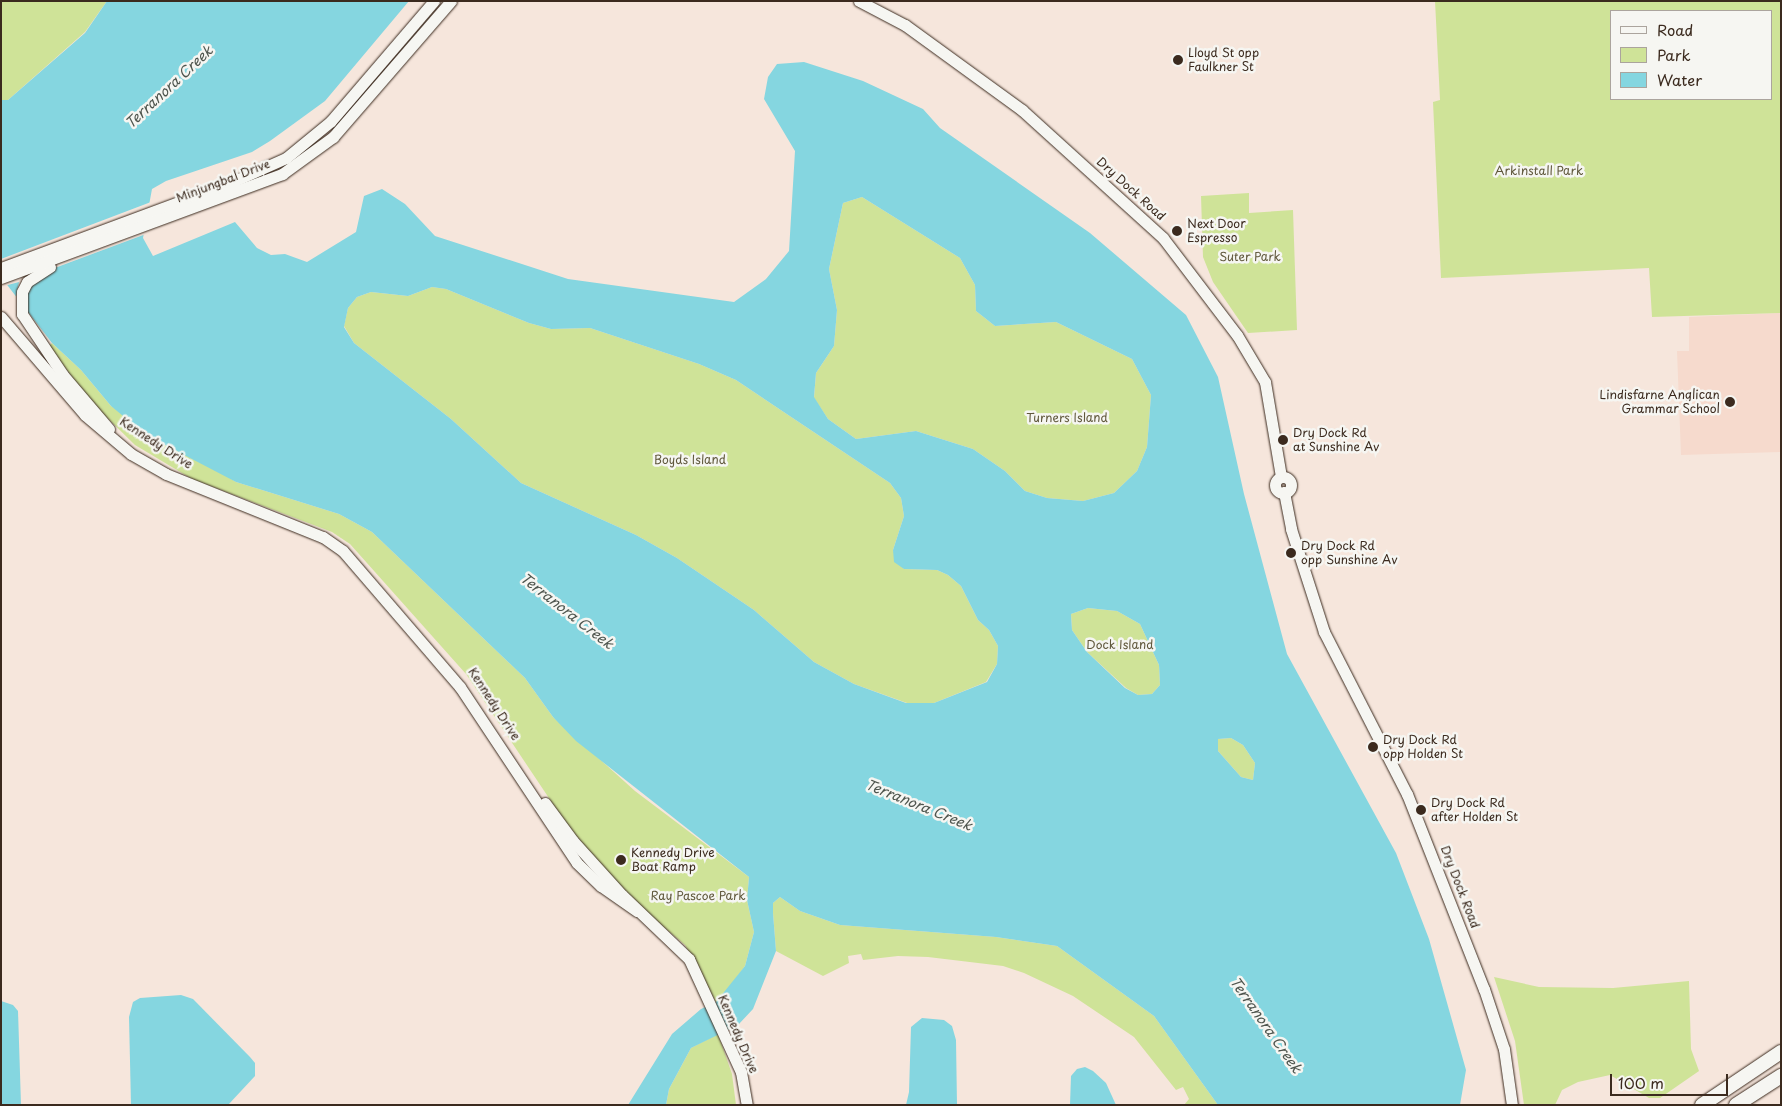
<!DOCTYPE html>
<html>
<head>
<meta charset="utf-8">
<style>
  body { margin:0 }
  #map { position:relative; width:1782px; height:1106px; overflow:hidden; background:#f6e6dc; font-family:"Playpen Sans",sans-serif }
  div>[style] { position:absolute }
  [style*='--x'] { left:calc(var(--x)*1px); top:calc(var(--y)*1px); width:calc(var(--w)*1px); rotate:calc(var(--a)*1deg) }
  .built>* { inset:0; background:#f6dacd }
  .green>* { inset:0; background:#cfe398 }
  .water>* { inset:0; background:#85d6e0 }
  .pier>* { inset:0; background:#f6e6dc }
  .roads { filter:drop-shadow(0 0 1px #3b2a1e) drop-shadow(0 0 1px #3b2a1e) }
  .secondary>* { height:11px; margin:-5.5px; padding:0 5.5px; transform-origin:5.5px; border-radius:5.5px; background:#f6f6f2 }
  .secondary>.ring { margin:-5.5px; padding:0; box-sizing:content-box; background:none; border:11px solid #f6f6f2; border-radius:50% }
  .highway>* { height:14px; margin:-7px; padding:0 7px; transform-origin:7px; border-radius:7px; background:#f6f6f2 }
  .dots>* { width:14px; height:14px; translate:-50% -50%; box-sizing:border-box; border:2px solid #f6f6f2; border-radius:50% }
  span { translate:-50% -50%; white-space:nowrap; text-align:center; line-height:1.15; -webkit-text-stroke:5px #f6f6f2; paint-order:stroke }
  .poi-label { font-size:12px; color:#3b2a1e }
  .left { translate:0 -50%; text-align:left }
  .right { translate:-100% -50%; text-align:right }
  .park-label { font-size:12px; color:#60583c }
  .street-label { font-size:12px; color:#3b2a1e }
  .water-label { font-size:14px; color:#4e554e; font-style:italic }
  .frame { position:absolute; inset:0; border:2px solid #3b2a1e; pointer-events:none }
  .legend { position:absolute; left:1610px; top:10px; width:162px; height:90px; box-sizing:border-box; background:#f6f6f2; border:1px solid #aba49d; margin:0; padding:6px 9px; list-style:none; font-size:15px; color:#3b2a1e }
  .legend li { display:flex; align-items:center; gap:10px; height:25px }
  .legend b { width:25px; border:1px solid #aba49d }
  .scale { position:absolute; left:1610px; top:1074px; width:118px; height:22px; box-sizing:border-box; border:2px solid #3b2a1e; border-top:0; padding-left:6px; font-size:15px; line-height:18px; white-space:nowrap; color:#3b2a1e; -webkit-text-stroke:4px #f6f6f2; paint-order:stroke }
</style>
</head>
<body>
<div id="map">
  <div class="built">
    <i style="clip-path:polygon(1781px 313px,1781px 452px,1681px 455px,1677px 351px,1689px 351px,1689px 317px)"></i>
  </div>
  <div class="green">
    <i style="clip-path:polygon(1px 1px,107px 1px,85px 32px,8px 100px,1px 100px)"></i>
    <i style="clip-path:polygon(evenodd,1435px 1px,1781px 1px,1781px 313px,1652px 317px,1649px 268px,1441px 278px,1433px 102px,1440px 100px,1435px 1px,1611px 11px,1771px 11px,1771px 99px,1611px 99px,1611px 11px)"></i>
    <i style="clip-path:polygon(1249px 193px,1249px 213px,1293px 210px,1297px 330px,1248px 333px,1213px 282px,1203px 257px,1201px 196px)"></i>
    <i style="clip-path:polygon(862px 197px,960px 258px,975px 285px,976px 311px,995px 326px,1056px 322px,1132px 359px,1151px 395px,1147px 447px,1137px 471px,1114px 493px,1083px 501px,1047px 498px,1025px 491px,1005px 471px,973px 449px,916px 431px,856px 439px,828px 419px,814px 398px,816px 373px,834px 346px,837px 310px,829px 269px,843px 203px)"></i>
    <i style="clip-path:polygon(432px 287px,446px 289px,529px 323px,551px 329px,590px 328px,699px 364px,736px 380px,890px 483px,901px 498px,904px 516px,893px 550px,904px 569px,937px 570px,948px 575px,961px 586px,978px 620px,989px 630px,998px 646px,997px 664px,986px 682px,934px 703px,907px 703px,854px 684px,814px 662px,754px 610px,677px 558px,636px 535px,521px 483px,451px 419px,354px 343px,344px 326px,348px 308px,357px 297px,371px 292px,408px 296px)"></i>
    <i style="clip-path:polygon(52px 343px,81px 370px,111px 406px,236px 482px,339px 514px,372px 532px,525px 678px,553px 717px,635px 791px,749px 877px,747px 900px,754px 932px,745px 966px,726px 992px,716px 1002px,685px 945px,622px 892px,579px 843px,466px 674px,350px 544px,332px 532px,192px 479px,135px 445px,89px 400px,49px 346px)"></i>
    <i style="clip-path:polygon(1088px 608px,1117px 611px,1140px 624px,1159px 665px,1160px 685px,1152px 694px,1138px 695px,1126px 688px,1087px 652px,1072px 630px,1071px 614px)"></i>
    <i style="clip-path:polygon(1231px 738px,1243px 745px,1255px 763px,1253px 780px,1241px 777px,1218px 751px,1218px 739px)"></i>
    <i style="clip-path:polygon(780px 897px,800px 911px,840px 925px,996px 937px,1057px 946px,1154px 1016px,1218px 1105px,1184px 1105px,1189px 1099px,1183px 1087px,1176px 1090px,1134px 1037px,1073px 996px,1024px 973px,1003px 966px,928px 957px,898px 956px,863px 960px,861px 954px,848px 956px,849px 963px,823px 976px,776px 951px,773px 913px,773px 903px)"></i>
    <i style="clip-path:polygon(1494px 977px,1539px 987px,1613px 988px,1689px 981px,1691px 1049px,1699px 1071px,1660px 1098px,1649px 1098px,1610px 1075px,1578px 1082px,1562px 1090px,1555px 1105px,1524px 1105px,1515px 1041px)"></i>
    <i style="clip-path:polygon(718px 1034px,732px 1074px,736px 1105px,666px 1105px,669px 1089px,691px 1048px)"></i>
  </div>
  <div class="water">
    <i style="clip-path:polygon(evenodd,107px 1px,409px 1px,325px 101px,270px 141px,252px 152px,166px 181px,152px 189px,143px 238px,153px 256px,235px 222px,257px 248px,271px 255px,285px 254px,307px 262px,356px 232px,364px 196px,382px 189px,405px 204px,435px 236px,568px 279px,734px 302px,766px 279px,789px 251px,795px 151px,764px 99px,768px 77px,777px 64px,804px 62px,863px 81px,923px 109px,940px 128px,1090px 233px,1186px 315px,1218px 377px,1244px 494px,1287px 654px,1396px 853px,1429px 939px,1466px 1070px,1460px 1105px,1218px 1105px,1154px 1016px,1057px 946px,996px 937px,840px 925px,800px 911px,780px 897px,773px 903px,773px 913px,776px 951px,753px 1009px,738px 1025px,691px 1048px,669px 1089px,666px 1105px,628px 1105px,672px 1034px,701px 1009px,716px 1002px,745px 966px,754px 932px,747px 900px,749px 877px,576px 741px,553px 717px,525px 678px,372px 532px,339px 514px,236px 482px,146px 435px,111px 406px,81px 370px,52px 343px,1px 277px,1px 100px,8px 100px,85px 33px,107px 1px,862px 197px,960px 258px,975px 285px,976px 311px,995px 326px,1056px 322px,1132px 359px,1151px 395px,1147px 447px,1137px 471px,1114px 493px,1083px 501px,1047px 498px,1025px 491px,1005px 471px,973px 449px,916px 431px,856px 439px,828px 419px,814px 397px,816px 373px,834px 346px,837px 310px,829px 269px,843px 203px,862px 197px,107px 1px,432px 287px,446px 289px,529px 323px,551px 329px,590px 328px,699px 364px,736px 380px,890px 483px,901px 498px,904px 516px,893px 550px,894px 562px,904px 569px,937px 570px,948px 575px,961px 586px,978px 620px,989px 630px,998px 646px,997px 664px,987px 682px,934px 703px,906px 703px,854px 684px,814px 662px,754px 610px,677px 558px,636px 535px,521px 483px,451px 419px,354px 343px,344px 327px,348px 308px,357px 297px,371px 292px,408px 296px,432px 287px,107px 1px,1088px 608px,1117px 611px,1140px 624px,1159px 665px,1160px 685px,1152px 694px,1138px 695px,1125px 688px,1087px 652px,1072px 630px,1071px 614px,1088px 608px,107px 1px,1231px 738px,1243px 745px,1255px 763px,1253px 780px,1241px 777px,1218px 751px,1218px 739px,1231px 738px)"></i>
    <i style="clip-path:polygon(181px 995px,193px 999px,250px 1057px,255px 1063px,255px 1076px,228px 1105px,131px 1105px,129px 1017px,133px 1002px,140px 998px)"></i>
    <i style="clip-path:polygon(1px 1001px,13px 1005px,18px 1011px,21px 1105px,1px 1105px)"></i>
    <i style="clip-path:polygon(922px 1018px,944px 1020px,952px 1026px,956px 1040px,957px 1105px,906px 1105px,909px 1092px,911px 1027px)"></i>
    <i style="clip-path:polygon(1085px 1067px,1093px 1071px,1106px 1083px,1116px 1105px,1070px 1105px,1071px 1076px,1077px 1069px)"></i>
  </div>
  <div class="pier">
    <i style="clip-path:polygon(151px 202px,146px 234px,44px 272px,31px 284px,21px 308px,15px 301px,19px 282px,4px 286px,1px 281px,1px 259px)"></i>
  </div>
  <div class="roads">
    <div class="secondary">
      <i style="--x:859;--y:1;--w:52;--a:27.6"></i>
      <i style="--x:905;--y:25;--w:145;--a:36"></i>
      <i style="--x:1022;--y:110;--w:190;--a:42.2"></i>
      <i style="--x:1163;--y:238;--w:122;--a:52.7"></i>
      <i style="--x:1237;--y:335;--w:55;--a:59.2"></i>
      <i style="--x:1265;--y:382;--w:96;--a:80.4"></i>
      <i style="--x:50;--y:267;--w:27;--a:147"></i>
      <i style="--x:27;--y:282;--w:11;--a:117"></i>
      <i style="--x:22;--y:292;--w:22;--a:90"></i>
      <i style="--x:22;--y:314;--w:73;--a:56.1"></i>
      <i style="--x:63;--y:375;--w:71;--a:49.6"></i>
      <i style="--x:1;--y:268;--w:246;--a:-20.4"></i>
      <i style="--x:232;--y:182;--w:59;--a:-24"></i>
      <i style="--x:286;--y:158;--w:58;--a:-39.4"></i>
      <i style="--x:331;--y:121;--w:158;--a:-49.4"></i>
      <i style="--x:1;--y:278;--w:300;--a:-20.3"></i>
      <i style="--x:282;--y:174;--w:63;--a:-36"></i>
      <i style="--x:333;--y:137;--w:180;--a:-49.1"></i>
      <i style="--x:1;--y:317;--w:129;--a:49.4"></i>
      <i style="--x:85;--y:415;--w:60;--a:40.3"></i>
      <i style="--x:131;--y:454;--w:40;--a:29.7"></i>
      <i style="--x:166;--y:474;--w:169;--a:21.9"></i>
      <i style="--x:323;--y:537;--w:24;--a:35"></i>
      <i style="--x:343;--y:551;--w:179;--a:49.3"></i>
      <i style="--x:460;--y:687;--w:211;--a:56.4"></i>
      <i style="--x:577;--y:863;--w:33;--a:44"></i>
      <i style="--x:601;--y:886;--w:44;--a:34.8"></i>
      <i class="ring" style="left:1275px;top:477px;width:5px;height:5px"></i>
      <i style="--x:1284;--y:492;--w:38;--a:79"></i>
      <i style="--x:1291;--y:529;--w:108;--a:72.2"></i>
      <i style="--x:1324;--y:632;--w:182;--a:62.9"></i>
      <i style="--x:1407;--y:794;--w:210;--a:68.5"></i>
      <i style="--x:1484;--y:989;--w:63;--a:71.6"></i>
      <i style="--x:1504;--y:1049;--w:57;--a:81.9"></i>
      <i style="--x:545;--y:803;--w:47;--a:53.6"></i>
      <i style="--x:573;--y:841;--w:73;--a:47.8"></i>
      <i style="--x:622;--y:895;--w:93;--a:43.7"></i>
      <i style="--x:689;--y:959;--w:124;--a:65.3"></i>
      <i style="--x:741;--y:1072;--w:34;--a:80"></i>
    </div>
    <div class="highway">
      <i style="--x:1702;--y:1105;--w:95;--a:-33.9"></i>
      <i style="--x:1736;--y:1105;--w:54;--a:-32.8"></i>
    </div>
  </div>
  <div class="dots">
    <i style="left:1178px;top:60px;background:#3b2a1e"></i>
    <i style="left:1177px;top:231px;background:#3b2a1e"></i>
    <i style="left:1730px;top:402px;background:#3b2a1e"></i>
    <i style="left:1283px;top:440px;background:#3b2a1e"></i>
    <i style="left:1291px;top:553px;background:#3b2a1e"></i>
    <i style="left:1373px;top:747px;background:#3b2a1e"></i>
    <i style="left:1421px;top:810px;background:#3b2a1e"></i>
    <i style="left:621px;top:860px;background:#3b2a1e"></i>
  </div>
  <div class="poi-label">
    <span class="left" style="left:1188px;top:60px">Lloyd St opp<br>Faulkner St</span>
    <span class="left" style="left:1187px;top:231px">Next Door<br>Espresso</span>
    <span class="right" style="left:1720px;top:402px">Lindisfarne Anglican<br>Grammar School</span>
    <span class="left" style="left:1293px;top:440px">Dry Dock Rd<br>at Sunshine Av</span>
    <span class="left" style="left:1301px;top:553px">Dry Dock Rd<br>opp Sunshine Av</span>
    <span class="left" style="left:1383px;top:747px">Dry Dock Rd<br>opp Holden St</span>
    <span class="left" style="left:1431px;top:810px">Dry Dock Rd<br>after Holden St</span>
    <span class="left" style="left:631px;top:860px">Kennedy Drive<br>Boat Ramp</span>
  </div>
  <div class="park-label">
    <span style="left:1539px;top:171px">Arkinstall Park</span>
    <span style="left:1250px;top:257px">Suter Park</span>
    <span style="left:1067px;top:418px">Turners Island</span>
    <span style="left:690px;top:460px">Boyds Island</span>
    <span style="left:1120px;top:645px">Dock Island</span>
    <span style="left:698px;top:896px">Ray Pascoe Park</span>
  </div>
  <div class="street-label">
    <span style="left:223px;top:181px;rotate:-21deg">Minjungbal Drive</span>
    <span style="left:1131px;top:189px;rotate:42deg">Dry Dock Road</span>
    <span style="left:156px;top:443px;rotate:33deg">Kennedy Drive</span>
    <span style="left:494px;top:704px;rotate:57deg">Kennedy Drive</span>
    <span style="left:1460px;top:887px;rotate:69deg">Dry Dock Road</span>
    <span style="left:738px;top:1034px;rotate:67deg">Kennedy Drive</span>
  </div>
  <div class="water-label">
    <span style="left:169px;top:87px;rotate:-43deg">Terranora Creek</span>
    <span style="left:567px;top:611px;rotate:38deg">Terranora Creek</span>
    <span style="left:919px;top:805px;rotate:22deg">Terranora Creek</span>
    <span style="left:1266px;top:1025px;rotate:55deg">Terranora Creek</span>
  </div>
  <div class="frame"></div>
  <ul class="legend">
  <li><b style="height:6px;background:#f6f6f2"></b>Road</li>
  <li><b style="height:14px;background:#cfe398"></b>Park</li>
  <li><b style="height:14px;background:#85d6e0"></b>Water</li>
  </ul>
  <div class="scale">100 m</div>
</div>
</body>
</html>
